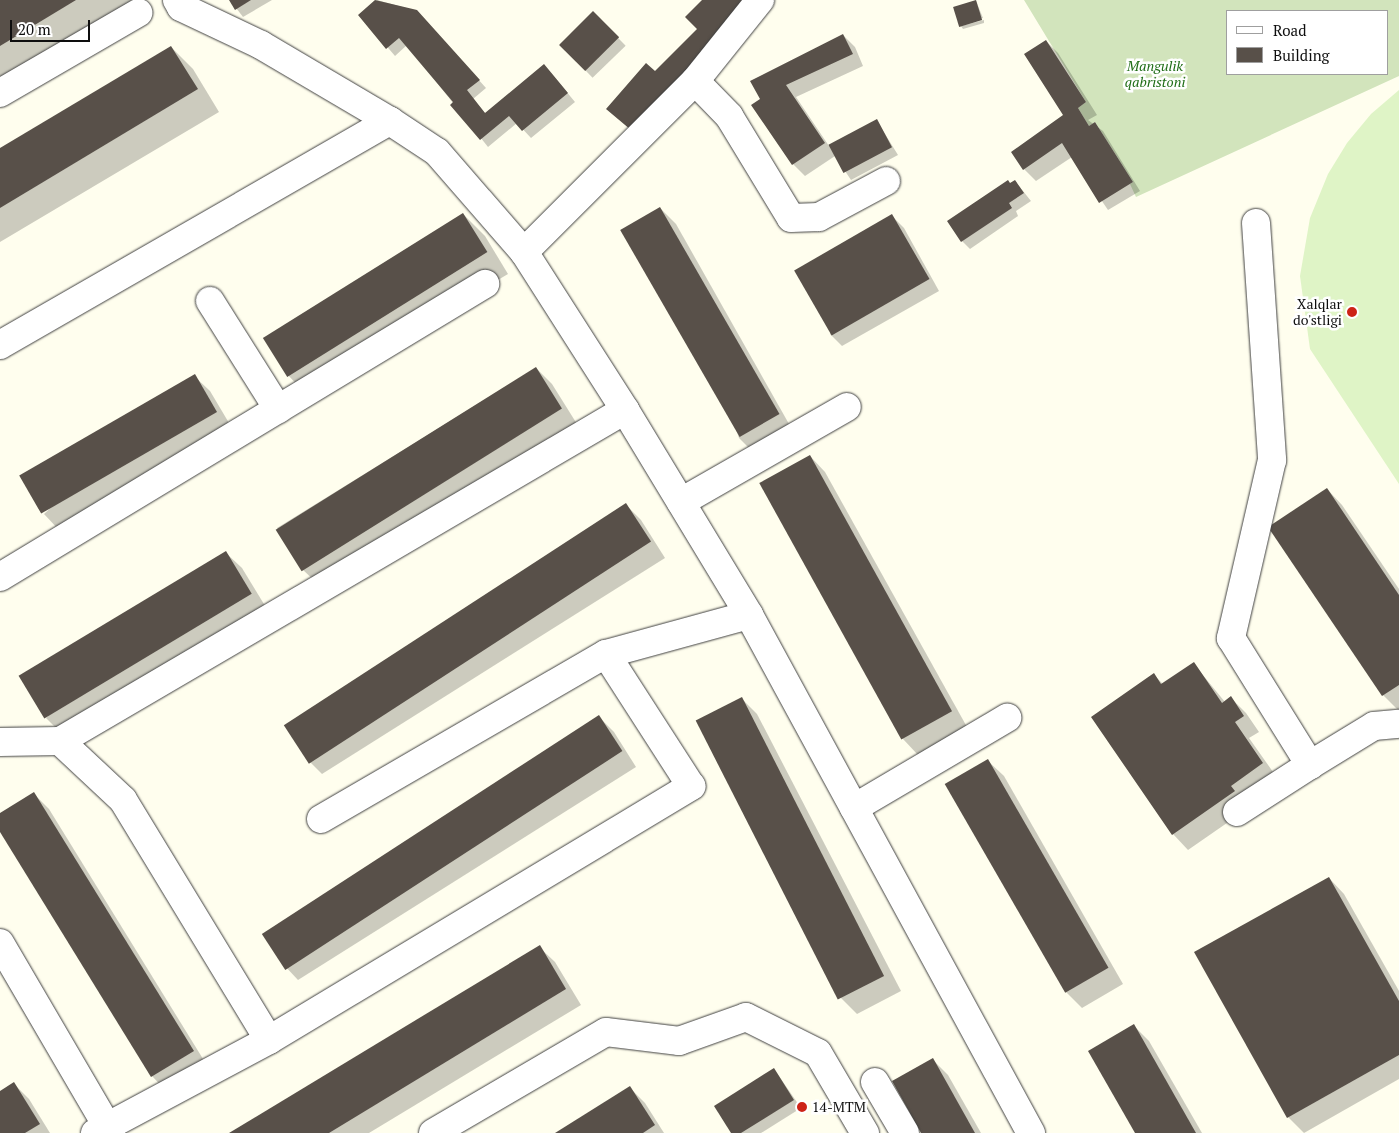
<!DOCTYPE html>
<html>
<head>
<meta charset="utf-8">
<style>
  body { margin:0 }
  #map { position:relative; width:1399px; height:1133px; overflow:hidden; background:#fffeee; font-family:"PT Serif",serif }
  div>[style] { position:absolute }
  [style*='--x'] { left:calc(var(--x)*1px); top:calc(var(--y)*1px); width:calc(var(--w)*1px); rotate:calc(var(--a)*1deg) }
  .cemetery>* { inset:0; background:#d2e4bc }
  .pitch>* { inset:0; background:#dff4c6 }
  .shadow>* { inset:0; background:#0003; transform-origin:0 0 }
  .building>* { inset:0; background:#585049; transform-origin:0 0 }
  .roads { filter:drop-shadow(0 0 1px #414141) drop-shadow(0 0 1px #414141) }
  .minor>* { height:28px; margin:-14px; padding:0 14px; transform-origin:14px; border-radius:14px; background:#fff }
  .dots>* { width:14px; height:14px; translate:-50% -50%; box-sizing:border-box; border:2px solid #fff; border-radius:50% }
  span { translate:-50% -50%; white-space:nowrap; text-align:center; line-height:1.15; -webkit-text-stroke:5px #fff; paint-order:stroke }
  .park-label { font-size:14px; color:#1f6d17; font-style:italic }
  .poi-label { font-size:14px; color:#0e0e0e }
  .right { translate:-100% -50%; text-align:right }
  .left { translate:0 -50%; text-align:left }
  .legend { position:absolute; left:1226px; top:10px; width:162px; height:65px; box-sizing:border-box; background:#fff; border:1px solid #9f9f9f; margin:0; padding:6px 9px; list-style:none; font-size:15px; color:#0e0e0e }
  .legend li { display:flex; align-items:center; gap:10px; height:25px }
  .legend b { width:25px; border:1px solid #9f9f9f }
  .scale { position:absolute; left:10px; top:20px; width:80px; height:22px; box-sizing:border-box; border:2px solid #0e0e0e; border-top:0; padding-left:6px; font-size:15px; line-height:18px; white-space:nowrap; color:#0e0e0e; -webkit-text-stroke:4px #fff; paint-order:stroke }
</style>
</head>
<body>
<div id="map">
  <div class="cemetery">
    <i style="clip-path:polygon(evenodd,1024px 0,1399px 0,1399px 76px,1136px 197px,1130px 184px,1133px 182px,1095px 122px,1089px 126px,1078px 108px,1086px 102px,1024px 0,1228px 11px,1388px 11px,1388px 74px,1228px 74px,1228px 11px)"></i>
  </div>
  <div class="pitch">
    <i style="clip-path:polygon(1399px 90px,1399px 484px,1310px 349px,1300px 276px,1310px 218px,1328px 174px,1347px 143px,1371px 114px)"></i>
  </div>
  <div class="shadow">
    <i style="clip-path:polygon(0 0,134px 0,0 80px)"></i>
    <i style="clip-path:polygon(230px 0,272px 0,243px 17px)"></i>
    <i style="clip-path:polygon(377px 0,417px 11px,425px 20px,486px 88px,473px 99px,486px 114px,551px 73px,575px 102px,531px 138px,517px 123px,488px 147px,407px 45px,395px 56px,360px 15px)"></i>
    <i style="clip-path:polygon(976px 1px,983px 18px,960px 24px)"></i>
    <i style="left:593px;top:12px;width:47px;height:46px;rotate:46deg"></i>
    <i style="clip-path:polygon(984px 20px,984px 23px,963px 29px,961px 26px)"></i>
    <i style="clip-path:polygon(843px 35px,855px 47px,863px 66px,796px 97px,829px 146px,877px 121px,898px 155px,851px 180px,835px 156px,805px 176px,793px 164px,753px 105px)"></i>
    <i style="clip-path:polygon(1046px 41px,1058px 53px,1097px 115px,1088px 120px,1103px 131px,1140px 191px,1108px 210px,1072px 157px,1036px 181px,1024px 169px,1065px 116px)"></i>
    <i style="clip-path:polygon(171px 47px,193px 69px,219px 112px,0 242px,0 150px)"></i>
    <i style="clip-path:polygon(1015px 181px,1031px 201px,1016px 211px,1018px 216px,970px 249px,962px 241px)"></i>
    <i style="clip-path:polygon(660px 208px,676px 224px,793px 431px,754px 453px,739px 438px)"></i>
    <i style="clip-path:polygon(463px 214px,485px 236px,508px 274px,306px 394px,285px 372px)"></i>
    <i style="clip-path:polygon(892px 216px,904px 228px,939px 291px,842px 346px,830px 334px)"></i>
    <i style="clip-path:polygon(536px 368px,552px 384px,577px 424px,318px 584px,302px 569px,277px 528px)"></i>
    <i style="clip-path:polygon(194px 376px,210px 391px,232px 428px,59px 530px,44px 514px)"></i>
    <i style="clip-path:polygon(810px 456px,825px 472px,967px 727px,918px 755px,903px 739px)"></i>
    <i style="clip-path:polygon(1327px 489px,1342px 505px,1399px 589px,1399px 711px,1383px 695px,1270px 527px)"></i>
    <i style="clip-path:polygon(626px 505px,641px 520px,665px 558px,322px 774px,307px 759px)"></i>
    <i style="clip-path:polygon(226px 553px,242px 568px,267px 609px,62px 734px,46px 718px)"></i>
    <i style="clip-path:polygon(1193px 663px,1225px 702px,1231px 698px,1246px 713px,1259px 732px,1249px 738px,1278px 779px,1250px 807px,1188px 850px,1173px 834px,1154px 675px,1163px 684px)"></i>
    <i style="clip-path:polygon(741px 698px,757px 714px,901px 991px,857px 1014px,841px 998px)"></i>
    <i style="clip-path:polygon(599px 717px,614px 732px,636px 767px,298px 980px,283px 964px)"></i>
    <i style="clip-path:polygon(988px 761px,1004px 776px,1123px 984px,1082px 1008px,1066px 992px,947px 784px)"></i>
    <i style="clip-path:polygon(34px 794px,49px 809px,208px 1067px,167px 1092px,152px 1076px,0 830px,0 814px)"></i>
    <i style="clip-path:polygon(1329px 878px,1344px 894px,1399px 991px,1399px 1079px,1304px 1133px,1288px 1117px,1196px 953px)"></i>
    <i style="clip-path:polygon(539px 947px,555px 962px,581px 1005px,369px 1133px,231px 1133px)"></i>
    <i style="clip-path:polygon(1134px 1026px,1149px 1041px,1202px 1133px,1137px 1133px)"></i>
    <i style="clip-path:polygon(933px 1060px,948px 1075px,981px 1133px,923px 1133px)"></i>
    <i style="clip-path:polygon(774px 1069px,801px 1108px,761px 1133px,733px 1133px)"></i>
    <i style="clip-path:polygon(14px 1084px,29px 1099px,50px 1133px,0 1133px,0 1092px)"></i>
    <i style="clip-path:polygon(630px 1088px,645px 1103px,664px 1133px,557px 1133px)"></i>
  </div>
  <div class="building">
    <i style="clip-path:polygon(0 0,76px 0,0 46px)"></i>
    <i style="clip-path:polygon(229px 0,251px 0,235px 10px)"></i>
    <i style="clip-path:polygon(375px 0,417px 10px,480px 80px,467px 90px,485px 113px,544px 64px,568px 93px,522px 131px,509px 116px,480px 140px,450px 105px,453px 102px,399px 38px,386px 49px,358px 15px)"></i>
    <i style="clip-path:polygon(702px 0,754px 0,631px 130px,606px 109px,646px 63px,655px 71px,697px 29px,685px 17px)"></i>
    <i style="left:976px;top:0;width:21px;height:24px;rotate:73deg"></i>
    <i style="left:593px;top:11px;width:37px;height:48px;rotate:45deg"></i>
    <i style="clip-path:polygon(843px 34px,853px 54px,786px 85px,825px 143px,792px 165px,751px 105px,760px 99px,750px 81px)"></i>
    <i style="clip-path:polygon(1046px 40px,1086px 102px,1078px 108px,1089px 126px,1095px 122px,1133px 182px,1099px 203px,1062px 143px,1023px 170px,1011px 152px,1063px 115px,1024px 54px)"></i>
    <i style="clip-path:polygon(171px 46px,198px 89px,0 208px,0 148px)"></i>
    <i style="left:877px;top:119px;width:32px;height:55px;rotate:62deg"></i>
    <i style="clip-path:polygon(1008px 180px,1010px 183px,1015px 180px,1024px 193px,1009px 203px,1012px 208px,961px 242px,947px 221px)"></i>
    <i style="left:660px;top:207px;width:239px;height:46px;rotate:60deg"></i>
    <i style="left:463px;top:213px;width:46px;height:236px;rotate:58deg"></i>
    <i style="left:892px;top:214px;width:75px;height:113px;rotate:60deg"></i>
    <i style="left:536px;top:367px;width:49px;height:307px;rotate:58deg"></i>
    <i style="left:195px;top:374px;width:44px;height:203px;rotate:60deg"></i>
    <i style="left:810px;top:455px;width:293px;height:58px;rotate:61deg"></i>
    <i style="clip-path:polygon(1327px 488px,1399px 595px,1399px 685px,1382px 696px,1268px 527px)"></i>
    <i style="left:626px;top:503px;width:46px;height:408px;rotate:57deg"></i>
    <i style="left:226px;top:551px;width:50px;height:242px;rotate:59deg"></i>
    <i style="clip-path:polygon(1194px 662px,1222px 703px,1231px 696px,1244px 716px,1235px 722px,1263px 763px,1231px 786px,1235px 791px,1172px 835px,1091px 717px,1154px 673px,1161px 684px)"></i>
    <i style="left:742px;top:697px;width:313px;height:52px;rotate:63deg"></i>
    <i style="left:599px;top:715px;width:43px;height:402px;rotate:57deg"></i>
    <i style="left:988px;top:759px;width:241px;height:50px;rotate:60deg"></i>
    <i style="clip-path:polygon(34px 792px,194px 1051px,151px 1077px,0 832px,0 813px)"></i>
    <i style="clip-path:polygon(1329px 877px,1399px 1001px,1399px 1055px,1287px 1118px,1194px 952px)"></i>
    <i style="clip-path:polygon(540px 945px,566px 989px,329px 1133px,229px 1133px)"></i>
    <i style="clip-path:polygon(1134px 1024px,1196px 1133px,1135px 1133px,1088px 1051px)"></i>
    <i style="clip-path:polygon(933px 1058px,975px 1133px,921px 1133px,892px 1081px)"></i>
    <i style="clip-path:polygon(774px 1068px,794px 1100px,741px 1133px,731px 1133px,714px 1106px)"></i>
    <i style="clip-path:polygon(14px 1082px,40px 1124px,25px 1133px,0 1133px,0 1091px)"></i>
    <i style="clip-path:polygon(630px 1086px,655px 1125px,643px 1133px,555px 1133px)"></i>
  </div>
  <div class="roads">
    <div class="minor">
      <i style="--x:177;--y:0;--w:8;--a:60"></i>
      <i style="--x:181;--y:7;--w:89;--a:25.4"></i>
      <i style="--x:261;--y:45;--w:150;--a:30.5"></i>
      <i style="--x:760;--y:0;--w:104;--a:128.7"></i>
      <i style="--x:695;--y:81;--w:242;--a:135"></i>
      <i style="--x:524;--y:252;--w:188;--a:57.4"></i>
      <i style="--x:625;--y:410;--w:240;--a:58.8"></i>
      <i style="--x:749;--y:615;--w:590;--a:61.44"></i>
      <i style="--x:695;--y:81;--w:49;--a:45.8"></i>
      <i style="--x:729;--y:116;--w:119;--a:58.7"></i>
      <i style="--x:791;--y:218;--w:28;--a:-2"></i>
      <i style="--x:819;--y:217;--w:76;--a:-28.2"></i>
      <i style="--x:0;--y:93;--w:160;--a:-30.1"></i>
      <i style="--x:1256;--y:223;--w:238;--a:86.1"></i>
      <i style="--x:1272;--y:460;--w:183;--a:103"></i>
      <i style="--x:1231;--y:638;--w:150;--a:58.1"></i>
      <i style="--x:1310;--y:765;--w:75;--a:-31.4"></i>
      <i style="--x:1374;--y:726;--w:25;--a:-5"></i>
      <i style="--x:210;--y:301;--w:128;--a:57.8"></i>
      <i style="--x:0;--y:345;--w:450;--a:-29.9"></i>
      <i style="--x:390;--y:121;--w:56;--a:33.4"></i>
      <i style="--x:437;--y:152;--w:133;--a:49"></i>
      <i style="--x:681;--y:502;--w:191;--a:-29.8"></i>
      <i style="--x:0;--y:577;--w:567;--a:-31.14"></i>
      <i style="--x:60;--y:741;--w:86;--a:43.1"></i>
      <i style="--x:123;--y:800;--w:281;--a:58.7"></i>
      <i style="--x:269;--y:1040;--w:493;--a:-31"></i>
      <i style="--x:691;--y:786;--w:157;--a:-122.8"></i>
      <i style="--x:0;--y:742;--w:60;--a:-1"></i>
      <i style="--x:60;--y:741;--w:655;--a:-30.36"></i>
      <i style="--x:854;--y:808;--w:178;--a:-30.5"></i>
      <i style="--x:1237;--y:812;--w:87;--a:-32.8"></i>
      <i style="--x:321;--y:819;--w:329;--a:-30.1"></i>
      <i style="--x:606;--y:654;--w:148;--a:-15.3"></i>
      <i style="--x:0;--y:943;--w:220;--a:59.7"></i>
      <i style="--x:875;--y:1082;--w:59;--a:59.5"></i>
      <i style="--x:95;--y:1133;--w:197;--a:-28.1"></i>
      <i style="--x:433;--y:1133;--w:200;--a:-30.3"></i>
      <i style="--x:606;--y:1032;--w:74;--a:7"></i>
      <i style="--x:679;--y:1041;--w:71;--a:-19.7"></i>
      <i style="--x:746;--y:1017;--w:80;--a:26.6"></i>
      <i style="--x:818;--y:1053;--w:93;--a:59.6"></i>
    </div>
  </div>
  <div class="dots">
    <i style="left:1352px;top:312px;background:#cd2317"></i>
    <i style="left:802px;top:1107px;background:#cd2317"></i>
  </div>
  <div class="park-label">
    <span style="left:1155px;top:74px">Mangulik<br>qabristoni</span>
  </div>
  <div class="poi-label">
    <span class="right" style="left:1342px;top:312px">Xalqlar<br>do'stligi</span>
    <span class="left" style="left:812px;top:1107px">14-МТМ</span>
  </div>
  <ul class="legend">
  <li><b style="height:6px;background:#fff"></b>Road</li>
  <li><b style="height:14px;background:#585049"></b>Building</li>
  </ul>
  <div class="scale">20 m</div>
</div>
</body>
</html>
